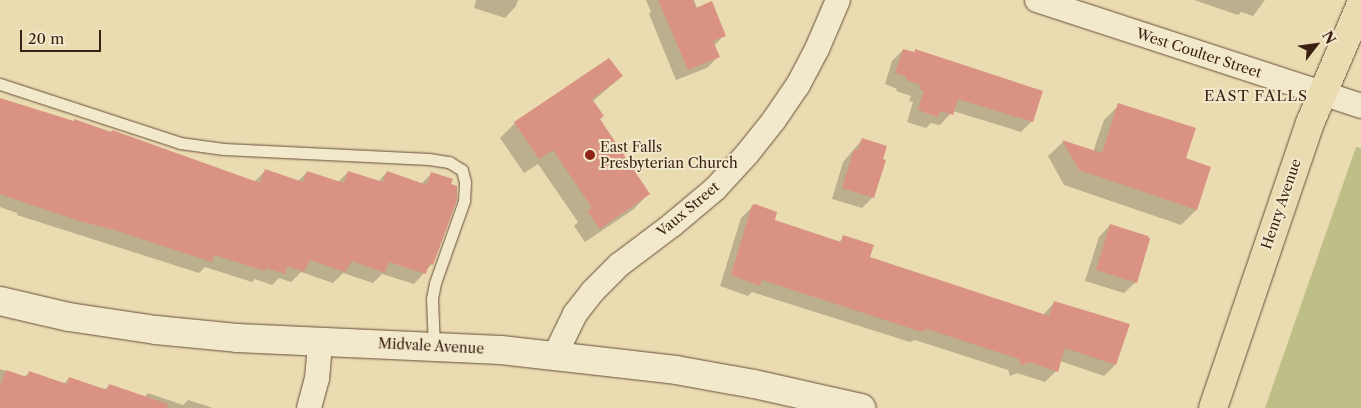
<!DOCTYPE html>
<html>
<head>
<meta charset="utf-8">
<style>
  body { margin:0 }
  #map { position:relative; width:1361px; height:408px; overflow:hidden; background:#ebdbb1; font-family:"Libre Caslon Text",serif }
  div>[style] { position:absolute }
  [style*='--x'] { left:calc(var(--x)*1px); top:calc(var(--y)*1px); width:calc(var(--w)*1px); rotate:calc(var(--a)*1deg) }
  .green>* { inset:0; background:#bebe87 }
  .shadow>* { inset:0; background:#0003 }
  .building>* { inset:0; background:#da9383 }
  .roads { filter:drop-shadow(0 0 1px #674e39) drop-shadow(0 0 1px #674e39) }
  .service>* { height:11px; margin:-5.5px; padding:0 5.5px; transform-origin:5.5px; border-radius:5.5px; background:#f2e8cc }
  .minor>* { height:24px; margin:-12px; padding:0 12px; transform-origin:12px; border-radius:12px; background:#f2e8cc }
  .tertiary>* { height:28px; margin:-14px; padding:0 14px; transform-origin:14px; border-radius:14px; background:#f2e8cc }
  .primary>* { height:28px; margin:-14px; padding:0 14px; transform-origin:14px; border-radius:14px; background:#ebdbb1 }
  .dots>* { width:14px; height:14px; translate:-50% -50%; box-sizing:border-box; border:2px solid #f2e8cc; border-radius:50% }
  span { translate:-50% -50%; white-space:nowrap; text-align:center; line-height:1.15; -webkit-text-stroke:4px #f2e8cc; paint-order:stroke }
  .street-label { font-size:14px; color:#3b1f11 }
  .poi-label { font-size:14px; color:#3b1f11 }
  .left { translate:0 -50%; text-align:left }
  .neighbourhood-label { font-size:15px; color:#3b1f11; letter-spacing:1px }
  .north { position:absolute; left:1291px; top:20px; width:50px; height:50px; -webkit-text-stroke:4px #f2e8cc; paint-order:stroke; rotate:60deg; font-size:14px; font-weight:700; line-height:20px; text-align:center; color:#3b1f11 }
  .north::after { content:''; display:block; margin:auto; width:18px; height:22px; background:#3b1f11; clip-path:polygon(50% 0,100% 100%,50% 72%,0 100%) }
  .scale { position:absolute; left:20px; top:30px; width:81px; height:22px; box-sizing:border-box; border:2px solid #3b1f11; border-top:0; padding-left:6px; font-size:15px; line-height:18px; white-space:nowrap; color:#3b1f11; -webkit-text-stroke:4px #f2e8cc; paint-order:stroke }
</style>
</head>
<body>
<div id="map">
  <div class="green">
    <i style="clip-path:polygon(1356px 147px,1361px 148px,1361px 408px,1265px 408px)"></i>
  </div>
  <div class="shadow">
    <i style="clip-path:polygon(476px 0,518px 0,516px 6px,505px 18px,474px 8px)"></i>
    <i style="clip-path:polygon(646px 0,694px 0,697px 8px,724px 35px,714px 46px,718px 57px,707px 68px,676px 80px,649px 14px,651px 12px)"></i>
    <i style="clip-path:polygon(1265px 0,1253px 16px,1241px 12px,1238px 15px,1194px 0)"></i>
    <i style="clip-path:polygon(903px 50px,913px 53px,916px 51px,1032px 121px,1021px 132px,953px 111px,940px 125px,931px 123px,926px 128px,907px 122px,913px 102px,909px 101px,911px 96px,896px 91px,897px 89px,885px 84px,892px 61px)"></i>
    <i style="clip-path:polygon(609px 59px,622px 76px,592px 102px,599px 120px,648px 194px,634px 209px,585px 242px,574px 226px,578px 222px,538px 164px,524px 173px,500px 138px,515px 123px)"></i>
    <i style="clip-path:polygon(0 99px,73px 122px,75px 120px,254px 182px,265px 171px,298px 181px,307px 172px,338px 182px,348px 172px,378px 182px,387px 172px,421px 184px,432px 173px,432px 264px,414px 284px,382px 274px,373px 283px,343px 273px,333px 283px,301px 272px,291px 282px,279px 278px,272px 285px,255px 279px,252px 282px,205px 267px,199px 273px,17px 215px,17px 213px,0 207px)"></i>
    <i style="clip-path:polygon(1119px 105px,1184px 159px,1209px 167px,1196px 210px,1181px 225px,1064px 185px,1048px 156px,1063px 142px,1093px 152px,1104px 120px)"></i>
    <i style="clip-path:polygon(862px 140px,873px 197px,862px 208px,832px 199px,843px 162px)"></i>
    <i style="clip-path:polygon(753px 206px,773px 221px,839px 242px,844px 237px,868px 258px,1043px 315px,1054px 303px,1128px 325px,1115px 365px,1104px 376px,1060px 361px,1056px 371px,1045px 382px,1017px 373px,1010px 376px,1008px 370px,915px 340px,910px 342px,752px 292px,748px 296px,720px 286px,741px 218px)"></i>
    <i style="clip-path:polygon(1110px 225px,1136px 282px,1124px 293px,1085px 281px,1099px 237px)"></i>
    <i style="clip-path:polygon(0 369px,24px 377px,29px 373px,64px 384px,69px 378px,104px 390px,109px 386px,144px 398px,148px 393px,183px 405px,188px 400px,213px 408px,0 408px)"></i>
  </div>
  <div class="building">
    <i style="clip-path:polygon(658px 0,693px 0,696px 8px,712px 1px,726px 36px,713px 41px,720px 57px,688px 70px)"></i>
    <i style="clip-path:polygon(903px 49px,915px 52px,915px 49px,1043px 91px,1033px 122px,958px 99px,953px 115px,940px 111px,938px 117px,918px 110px,924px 91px,919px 89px,921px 85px,906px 80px,907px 77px,895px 73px)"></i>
    <i style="clip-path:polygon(609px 58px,623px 76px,592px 99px,604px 116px,600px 119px,650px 194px,600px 229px,587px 211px,592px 208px,553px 150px,539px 159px,514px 122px)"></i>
    <i style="clip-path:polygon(0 98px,74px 121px,74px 119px,111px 132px,112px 130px,260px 183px,265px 169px,303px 182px,307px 171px,344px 183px,348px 171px,383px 182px,387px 171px,427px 185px,431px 172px,453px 179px,451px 184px,457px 186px,457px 200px,433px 265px,429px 264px,426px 274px,389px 262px,385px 273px,352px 261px,345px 272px,310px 260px,304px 272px,287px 266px,285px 274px,266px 268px,265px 271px,214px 255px,212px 262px,114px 230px,76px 220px,0 194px)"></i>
    <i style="clip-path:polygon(1118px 103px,1196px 128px,1186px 158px,1211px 167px,1197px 210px,1079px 170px,1062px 140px,1102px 153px)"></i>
    <i style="clip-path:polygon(862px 138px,887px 146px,883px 159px,886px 160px,874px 198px,842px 188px,854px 149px,858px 150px)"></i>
    <i style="clip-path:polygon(755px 204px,777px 212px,775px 220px,841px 242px,843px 235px,874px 245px,870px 257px,1025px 308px,1049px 316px,1054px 301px,1130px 324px,1116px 365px,1065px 348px,1058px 372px,1029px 362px,1021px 366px,1019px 359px,927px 329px,922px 332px,762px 280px,760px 286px,731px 275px,752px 205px)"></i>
    <i style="clip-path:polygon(1110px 224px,1148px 236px,1150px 239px,1137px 283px,1096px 270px)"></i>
    <i style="clip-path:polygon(6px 370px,27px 377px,29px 371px,67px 384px,69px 377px,107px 390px,109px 384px,168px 404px,167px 408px,0 408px,0 387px)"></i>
  </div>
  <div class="roads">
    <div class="service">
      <i style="--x:0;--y:84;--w:189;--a:18.1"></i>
      <i style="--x:180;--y:143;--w:44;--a:7.8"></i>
      <i style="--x:224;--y:149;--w:205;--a:2.8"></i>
      <i style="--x:429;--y:159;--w:20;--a:9"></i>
      <i style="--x:449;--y:162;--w:15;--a:32"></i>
      <i style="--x:462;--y:170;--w:12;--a:76"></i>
      <i style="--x:465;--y:182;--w:19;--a:93"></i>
      <i style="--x:464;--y:201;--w:87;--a:109.5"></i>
      <i style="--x:435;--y:283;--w:16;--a:101"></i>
      <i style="--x:432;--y:299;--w:47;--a:87.6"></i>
    </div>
    <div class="minor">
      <i style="--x:1037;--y:0;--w:341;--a:18.1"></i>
      <i style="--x:555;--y:355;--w:46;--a:-64"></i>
      <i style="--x:575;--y:314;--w:29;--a:-52"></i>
      <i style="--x:593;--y:291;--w:37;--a:-45"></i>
      <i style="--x:619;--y:265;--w:66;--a:-37"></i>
      <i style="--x:672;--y:225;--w:56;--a:-39.9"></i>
      <i style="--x:715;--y:189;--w:47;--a:-47.6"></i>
      <i style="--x:747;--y:154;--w:43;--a:-51.5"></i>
      <i style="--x:774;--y:120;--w:42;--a:-55.6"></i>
      <i style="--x:798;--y:85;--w:41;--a:-62.2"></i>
      <i style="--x:817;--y:49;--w:53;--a:-66.8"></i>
      <i style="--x:309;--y:408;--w:30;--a:-75"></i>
      <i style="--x:317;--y:379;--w:38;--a:-85"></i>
    </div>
    <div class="tertiary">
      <i style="--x:0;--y:301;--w:71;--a:13.1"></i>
      <i style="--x:69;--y:317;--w:88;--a:8.5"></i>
      <i style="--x:156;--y:330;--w:81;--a:5.6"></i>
      <i style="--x:237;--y:338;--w:264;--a:2.6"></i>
      <i style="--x:501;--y:350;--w:176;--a:6.5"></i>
      <i style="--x:676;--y:370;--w:79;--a:10.2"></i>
      <i style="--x:754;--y:384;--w:110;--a:12.6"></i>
    </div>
    <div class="primary">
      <i style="--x:1213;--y:408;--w:301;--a:-71.2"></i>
      <i style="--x:1310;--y:123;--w:129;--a:-66.8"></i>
    </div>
  </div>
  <div class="dots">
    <i style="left:590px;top:155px;background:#8f2418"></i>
  </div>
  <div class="street-label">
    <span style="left:1199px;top:53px;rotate:18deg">West Coulter Street</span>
    <span style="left:1281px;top:204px;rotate:-71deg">Henry Avenue</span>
    <span style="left:688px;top:209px;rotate:-40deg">Vaux Street</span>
    <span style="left:431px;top:346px;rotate:3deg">Midvale Avenue</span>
  </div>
  <div class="poi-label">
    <span class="left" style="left:600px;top:155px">East Falls<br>Presbyterian Church</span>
  </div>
  <div class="neighbourhood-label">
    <span style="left:1256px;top:96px">EAST FALLS</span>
  </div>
  <div class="north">N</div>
  <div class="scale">20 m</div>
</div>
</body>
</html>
